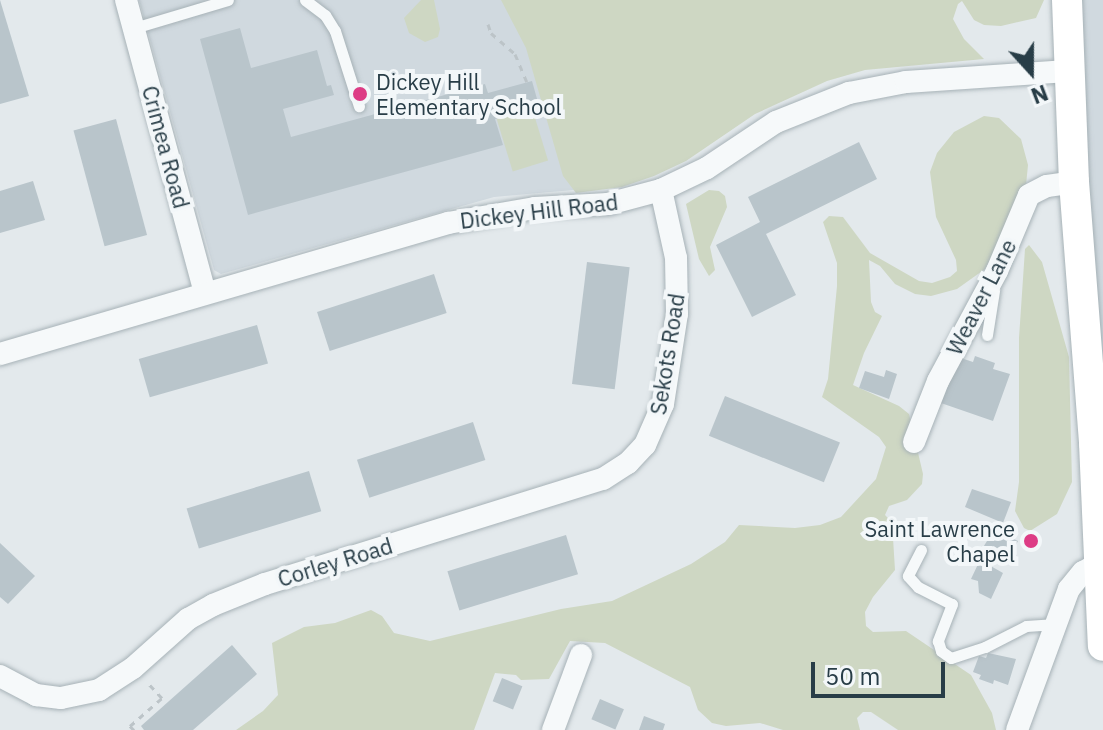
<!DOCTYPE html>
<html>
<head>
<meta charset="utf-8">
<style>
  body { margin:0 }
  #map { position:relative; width:1103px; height:730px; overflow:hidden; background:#e3e9ec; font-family:"IBM Plex Sans",sans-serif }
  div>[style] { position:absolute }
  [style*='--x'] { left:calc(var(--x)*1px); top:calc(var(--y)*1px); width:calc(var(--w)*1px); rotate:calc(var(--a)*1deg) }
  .built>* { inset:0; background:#d0d9df }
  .green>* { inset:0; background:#ced7c3; transform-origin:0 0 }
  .building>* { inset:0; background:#b9c5cb; transform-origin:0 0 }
  .path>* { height:3px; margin-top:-1.5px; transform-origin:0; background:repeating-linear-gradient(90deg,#bcc4c8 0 6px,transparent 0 12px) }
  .roads { filter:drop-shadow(0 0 2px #a7b2b7) drop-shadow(0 0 2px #a7b2b7) }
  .lane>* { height:11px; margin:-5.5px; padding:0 5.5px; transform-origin:5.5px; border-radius:5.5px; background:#f6f9fa }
  .street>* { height:22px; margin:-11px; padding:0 11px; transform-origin:11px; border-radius:11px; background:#f6f9fa }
  .secondary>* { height:30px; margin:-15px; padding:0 15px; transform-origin:15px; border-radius:15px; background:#fff }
  .dots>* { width:22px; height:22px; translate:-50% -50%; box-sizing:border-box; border:4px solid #f3f7f9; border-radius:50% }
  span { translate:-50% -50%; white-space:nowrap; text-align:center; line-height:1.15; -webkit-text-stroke:8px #f3f7f9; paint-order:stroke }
  .poi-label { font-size:22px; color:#283d47 }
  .left { translate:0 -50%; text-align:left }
  .right { translate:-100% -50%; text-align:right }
  .street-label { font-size:22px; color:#283d47 }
  .north { position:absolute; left:991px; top:32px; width:80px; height:80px; -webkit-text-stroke:6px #f3f7f9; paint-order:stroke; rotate:159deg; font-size:22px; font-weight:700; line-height:32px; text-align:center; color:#283d47 }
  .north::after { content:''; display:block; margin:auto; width:28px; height:36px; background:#283d47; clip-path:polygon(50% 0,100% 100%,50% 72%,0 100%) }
  .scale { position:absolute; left:811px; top:662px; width:134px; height:36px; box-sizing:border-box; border:4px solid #283d47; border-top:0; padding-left:10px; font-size:24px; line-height:28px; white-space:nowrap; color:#283d47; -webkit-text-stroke:6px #f3f7f9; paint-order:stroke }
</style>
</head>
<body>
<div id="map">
  <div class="built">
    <i style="clip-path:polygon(139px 0,526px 0,584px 189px,494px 197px,221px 274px,214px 270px)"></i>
    <i style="clip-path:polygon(1080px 0,1103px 0,1103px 379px,1086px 182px)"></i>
  </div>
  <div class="green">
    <i style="clip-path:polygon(421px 0,434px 0,440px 29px,438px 37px,425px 42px,409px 33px,404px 18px)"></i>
    <i style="clip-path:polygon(501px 0,1044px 0,1036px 18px,1001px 26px,984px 25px,974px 20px,962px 1px,958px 4px,953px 19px,964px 39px,984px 59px,865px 70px,827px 81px,755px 114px,686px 161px,654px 176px,622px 187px,576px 193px,563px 176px,526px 48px)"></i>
    <i style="left:532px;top:108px;width:55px;height:37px;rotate:73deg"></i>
    <i style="clip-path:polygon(984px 116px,999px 118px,1021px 139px,1028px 165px,1025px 195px,985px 269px,957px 289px,931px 296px,915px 294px,895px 284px,880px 266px,869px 260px,871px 302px,875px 312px,882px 316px,864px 353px,853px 385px,899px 406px,909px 414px,923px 474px,922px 484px,907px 500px,889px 506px,885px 515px,892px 522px,895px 570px,873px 597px,865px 612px,866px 626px,873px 632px,906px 631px,971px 675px,992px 713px,996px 730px,898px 730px,871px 712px,863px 712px,857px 718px,860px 730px,783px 730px,760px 723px,726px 726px,712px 723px,698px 710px,690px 687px,605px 643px,570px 641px,549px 679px,521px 680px,516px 675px,495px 673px,474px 730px,236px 730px,263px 711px,278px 695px,272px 643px,304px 627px,335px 623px,371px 610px,382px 616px,394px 633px,430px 641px,561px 609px,612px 601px,691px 564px,725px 542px,739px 525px,795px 528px,820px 525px,841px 517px,876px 479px,886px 447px,879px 437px,822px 397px,828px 379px,837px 286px,837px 263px,823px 222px,829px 216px,843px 217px,870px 253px,919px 281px,932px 283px,950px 277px,957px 271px,956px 260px,936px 217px,930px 172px,937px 153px,954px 132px)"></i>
    <i style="clip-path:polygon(709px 190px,719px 191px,725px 196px,727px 207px,710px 247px,715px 270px,709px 276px,699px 259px,686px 204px)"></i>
    <i style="clip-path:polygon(1029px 245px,1042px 262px,1069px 357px,1072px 482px,1057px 514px,1030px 531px,1024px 528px,1015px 511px,1019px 482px,1019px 338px,1025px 249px)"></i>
  </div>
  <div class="building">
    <i style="clip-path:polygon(0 0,29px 96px,0 104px)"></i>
    <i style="clip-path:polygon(240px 28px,251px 68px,317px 50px,327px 86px,331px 85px,334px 95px,283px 109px,291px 137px,485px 84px,488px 93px,532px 81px,539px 106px,495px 119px,503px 145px,248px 215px,200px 39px)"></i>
    <i style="left:116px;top:119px;width:120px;height:44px;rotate:75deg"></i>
    <i style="clip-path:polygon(859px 142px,877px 179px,766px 234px,796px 295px,752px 317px,716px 245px,760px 222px,748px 197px)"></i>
    <i style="clip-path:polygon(33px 181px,45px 220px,0 233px,0 191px)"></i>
    <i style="left:587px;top:262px;width:43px;height:123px;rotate:7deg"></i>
    <i style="left:434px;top:274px;width:41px;height:123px;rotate:72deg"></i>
    <i style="left:257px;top:325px;width:40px;height:123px;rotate:74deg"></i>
    <i style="clip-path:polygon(955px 356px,973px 362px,975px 356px,995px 363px,993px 369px,1010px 374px,993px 421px,938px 402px)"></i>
    <i style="clip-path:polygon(886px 370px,897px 374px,889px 399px,859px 388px,865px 371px,884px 377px)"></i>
    <i style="left:725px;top:396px;width:124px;height:43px;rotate:22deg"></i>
    <i style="left:473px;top:422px;width:40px;height:122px;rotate:72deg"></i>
    <i style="left:309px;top:471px;width:42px;height:128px;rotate:73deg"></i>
    <i style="clip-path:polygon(972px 489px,1011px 502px,1003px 523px,965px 507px)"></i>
    <i style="clip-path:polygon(987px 526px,1018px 541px,1012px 553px,1017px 555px,1014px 560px,1003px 555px,1001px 559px,982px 549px,987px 541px,980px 538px)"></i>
    <i style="left:566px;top:535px;width:41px;height:124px;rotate:73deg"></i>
    <i style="clip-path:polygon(0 543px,35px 576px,8px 604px,0 597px)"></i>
    <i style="clip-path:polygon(980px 560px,1003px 573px,991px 599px,979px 593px,978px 581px,971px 579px)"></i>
    <i style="clip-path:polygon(232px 645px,257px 674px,193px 730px,144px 730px,141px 726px)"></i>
    <i style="clip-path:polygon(988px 653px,1016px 659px,1008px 685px,994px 680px,993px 684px,979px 679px,981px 675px,973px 672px,979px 656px,986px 658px)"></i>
    <i style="left:502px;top:678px;width:22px;height:25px;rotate:22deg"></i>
    <i style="left:600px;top:699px;width:26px;height:22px;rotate:23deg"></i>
    <i style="clip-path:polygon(644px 716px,665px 724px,663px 730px,639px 730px)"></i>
  </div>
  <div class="path">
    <i style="--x:488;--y:24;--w:9;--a:72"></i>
    <i style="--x:491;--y:33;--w:32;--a:41"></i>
    <i style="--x:515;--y:54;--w:30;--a:67"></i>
    <i style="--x:134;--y:730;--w:6;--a:-135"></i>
    <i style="--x:130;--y:726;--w:43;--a:-41.2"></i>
    <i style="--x:162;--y:698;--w:21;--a:-133"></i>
  </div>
  <div class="roads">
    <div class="lane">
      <i style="--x:305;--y:0;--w:25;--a:37"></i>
      <i style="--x:325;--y:15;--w:19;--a:58"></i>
      <i style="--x:335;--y:31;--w:79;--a:72.3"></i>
      <i style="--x:134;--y:28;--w:98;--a:-16.6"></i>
      <i style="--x:987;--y:335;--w:45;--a:-81"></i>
      <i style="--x:921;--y:550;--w:29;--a:117"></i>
      <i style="--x:908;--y:576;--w:15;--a:48"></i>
      <i style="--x:918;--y:587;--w:38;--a:27"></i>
      <i style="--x:952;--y:604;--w:40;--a:111"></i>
      <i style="--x:938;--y:641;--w:10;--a:73"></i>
      <i style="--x:941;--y:651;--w:12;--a:35"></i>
      <i style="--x:951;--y:658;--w:36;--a:-18"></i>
      <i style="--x:985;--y:647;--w:46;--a:-27.1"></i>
      <i style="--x:1026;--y:626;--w:30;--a:-4"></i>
    </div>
    <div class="street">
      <i style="--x:126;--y:0;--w:303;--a:74.9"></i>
      <i style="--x:0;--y:354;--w:467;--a:-16.3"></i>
      <i style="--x:448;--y:223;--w:88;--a:-9.8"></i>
      <i style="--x:535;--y:208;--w:73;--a:-3.1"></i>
      <i style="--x:608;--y:204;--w:55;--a:-14.8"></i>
      <i style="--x:661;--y:190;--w:51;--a:-25.6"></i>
      <i style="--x:707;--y:168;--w:83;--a:-33.7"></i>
      <i style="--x:776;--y:122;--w:79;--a:-21.7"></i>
      <i style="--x:849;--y:93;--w:58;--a:-10.9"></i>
      <i style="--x:906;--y:82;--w:162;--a:-3.9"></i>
      <i style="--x:914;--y:442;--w:66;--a:-68.5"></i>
      <i style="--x:938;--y:381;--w:125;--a:-61.8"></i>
      <i style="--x:997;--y:271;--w:82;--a:-67.2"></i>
      <i style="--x:1029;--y:195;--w:20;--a:-27"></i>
      <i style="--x:1047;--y:186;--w:27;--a:-8"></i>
      <i style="--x:0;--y:676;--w:41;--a:27.8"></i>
      <i style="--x:36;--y:695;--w:25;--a:7"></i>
      <i style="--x:61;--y:698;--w:39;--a:-12"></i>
      <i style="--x:99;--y:690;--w:40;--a:-32.9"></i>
      <i style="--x:133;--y:668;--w:74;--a:-41.7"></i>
      <i style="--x:188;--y:619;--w:29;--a:-29"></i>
      <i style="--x:213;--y:605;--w:56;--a:-22"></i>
      <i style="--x:265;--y:584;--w:354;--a:-17.3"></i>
      <i style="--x:603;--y:479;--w:30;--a:-33"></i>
      <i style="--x:628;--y:463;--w:25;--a:-47"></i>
      <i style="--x:645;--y:445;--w:45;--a:-66.3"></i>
      <i style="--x:663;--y:404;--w:91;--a:-81.2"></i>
      <i style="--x:677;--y:314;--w:56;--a:-91"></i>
      <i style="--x:676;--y:258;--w:70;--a:-102.4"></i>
      <i style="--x:553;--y:730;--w:80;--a:-69.5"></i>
      <i style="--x:1017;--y:730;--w:150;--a:-69.8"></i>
      <i style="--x:1069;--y:589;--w:22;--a:-51"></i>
      <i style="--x:1083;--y:572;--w:21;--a:-29"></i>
    </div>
    <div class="secondary">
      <i style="--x:1067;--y:0;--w:182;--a:87.8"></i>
      <i style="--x:1074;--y:182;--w:262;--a:85.6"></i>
      <i style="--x:1094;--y:443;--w:203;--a:87.5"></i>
    </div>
  </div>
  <div class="dots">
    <i style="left:360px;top:94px;background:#dd3c85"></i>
    <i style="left:1031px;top:541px;background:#dd3c85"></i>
  </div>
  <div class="poi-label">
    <span class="left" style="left:376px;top:94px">Dickey Hill<br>Elementary School</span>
    <span class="right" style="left:1015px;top:541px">Saint Lawrence<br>Chapel</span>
  </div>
  <div class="street-label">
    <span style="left:166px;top:147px;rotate:75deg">Crimea Road</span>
    <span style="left:539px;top:211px;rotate:-7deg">Dickey Hill Road</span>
    <span style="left:981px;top:297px;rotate:-63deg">Weaver Lane</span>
    <span style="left:667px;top:354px;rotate:-81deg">Sekots Road</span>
    <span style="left:335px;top:562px;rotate:-17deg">Corley Road</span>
  </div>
  <div class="north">N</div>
  <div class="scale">50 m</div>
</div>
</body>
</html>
